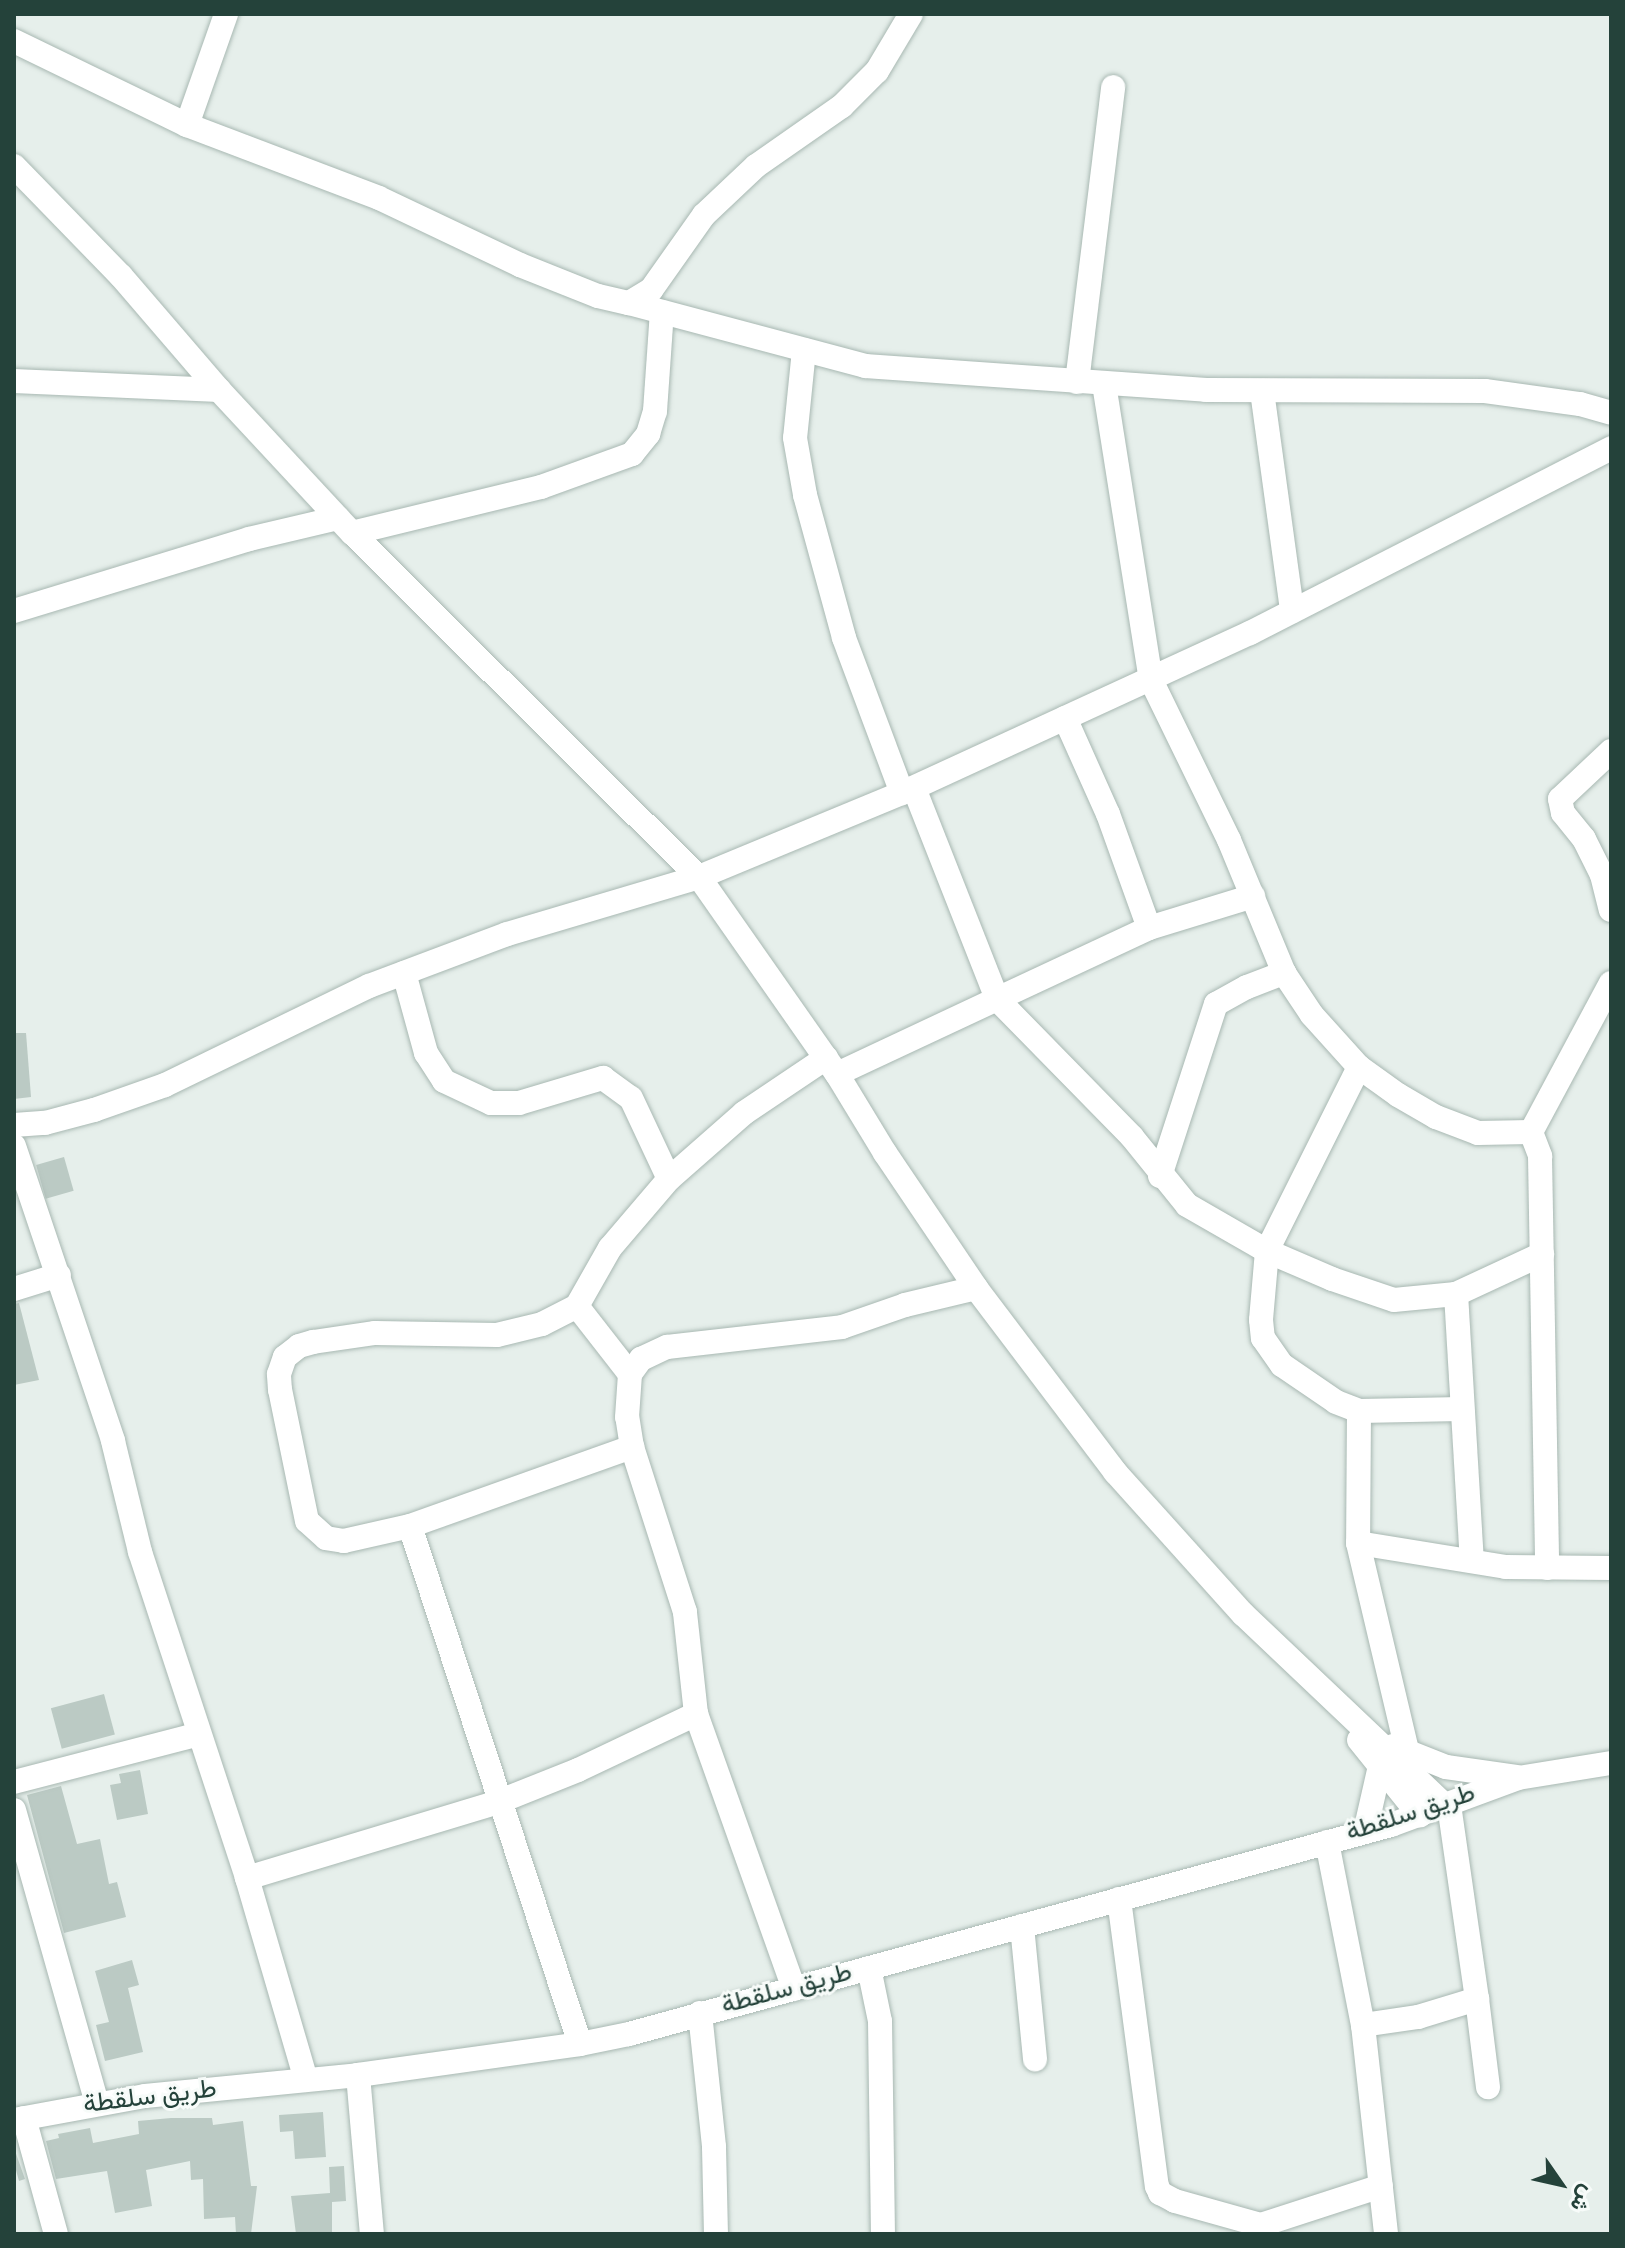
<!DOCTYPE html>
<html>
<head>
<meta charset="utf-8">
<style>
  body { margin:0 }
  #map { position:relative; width:1625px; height:2248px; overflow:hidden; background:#e6efeb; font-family:Overpass,Vazirmatn,sans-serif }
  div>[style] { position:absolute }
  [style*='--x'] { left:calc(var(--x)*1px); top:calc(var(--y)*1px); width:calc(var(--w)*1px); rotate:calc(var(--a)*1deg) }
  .building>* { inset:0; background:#bbcac4; transform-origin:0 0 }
  .roads { filter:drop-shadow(0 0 2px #a8b8b2) drop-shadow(0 0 2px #a8b8b2) }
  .street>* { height:24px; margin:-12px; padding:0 12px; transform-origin:12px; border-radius:12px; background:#fff }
  .secondary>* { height:24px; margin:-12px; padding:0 12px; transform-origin:12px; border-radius:12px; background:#fff }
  span { translate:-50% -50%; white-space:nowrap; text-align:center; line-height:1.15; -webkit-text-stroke:6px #f7fbf9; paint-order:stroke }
  .street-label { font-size:26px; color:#24423a }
  .frame { position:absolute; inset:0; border:16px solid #24423a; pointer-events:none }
  .north { position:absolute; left:1521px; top:2144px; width:80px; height:80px; -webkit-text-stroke:6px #f7fbf9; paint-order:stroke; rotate:124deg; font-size:22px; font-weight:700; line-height:32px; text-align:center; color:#24423a }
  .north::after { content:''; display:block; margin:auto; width:28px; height:36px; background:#24423a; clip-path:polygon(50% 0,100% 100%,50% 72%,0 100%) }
</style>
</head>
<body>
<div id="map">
  <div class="building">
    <i style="clip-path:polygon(14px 1033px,26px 1033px,31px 1097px,14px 1099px)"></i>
    <i style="left:64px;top:1157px;width:35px;height:29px;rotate:74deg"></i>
    <i style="clip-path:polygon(19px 1303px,39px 1380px,14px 1385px,14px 1304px)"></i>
    <i style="left:104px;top:1694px;width:42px;height:55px;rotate:75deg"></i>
    <i style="clip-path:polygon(140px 1770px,148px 1814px,117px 1820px,110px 1785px,121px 1783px,119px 1774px)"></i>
    <i style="clip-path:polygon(61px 1786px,77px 1844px,100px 1839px,109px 1884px,117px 1882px,126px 1917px,64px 1933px,27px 1795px)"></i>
    <i style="clip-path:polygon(132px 1960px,139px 1985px,128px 1988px,143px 2052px,105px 2061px,96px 2025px,109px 2022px,95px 1971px)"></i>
    <i style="clip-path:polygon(323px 2112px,326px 2157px,295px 2159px,293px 2131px,280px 2132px,279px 2115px)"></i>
    <i style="clip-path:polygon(171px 2118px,212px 2118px,213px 2125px,243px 2121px,251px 2186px,257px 2186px,251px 2234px,236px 2234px,235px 2217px,204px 2219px,203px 2179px,191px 2180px,190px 2161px,146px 2170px,152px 2206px,115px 2213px,107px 2171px,56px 2179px,46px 2141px,59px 2138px,58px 2134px,90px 2128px,93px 2143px,139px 2134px,138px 2121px)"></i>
    <i style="clip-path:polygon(14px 2148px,25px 2179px,19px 2181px,14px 2163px)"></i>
    <i style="clip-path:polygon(344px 2166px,346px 2201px,332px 2202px,332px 2234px,296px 2234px,291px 2196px,330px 2193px,329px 2167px)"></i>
  </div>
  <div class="roads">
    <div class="street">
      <i style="--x:14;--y:41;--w:192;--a:25.9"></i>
      <i style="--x:187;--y:125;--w:205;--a:20.8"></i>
      <i style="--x:379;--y:198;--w:156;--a:25.4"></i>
      <i style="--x:520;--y:265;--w:84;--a:21.7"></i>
      <i style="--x:598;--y:296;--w:32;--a:13"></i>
      <i style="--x:629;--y:303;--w:26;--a:-31"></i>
      <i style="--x:651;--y:290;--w:92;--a:-54.8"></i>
      <i style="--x:704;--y:215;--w:71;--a:-43.3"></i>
      <i style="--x:756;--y:166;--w:105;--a:-34.9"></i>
      <i style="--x:842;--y:106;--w:49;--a:-45"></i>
      <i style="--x:877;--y:71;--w:66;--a:-59.2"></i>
      <i style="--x:187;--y:125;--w:118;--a:-70.6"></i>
      <i style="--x:629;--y:303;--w:244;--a:14.9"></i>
      <i style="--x:865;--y:366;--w:342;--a:4"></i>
      <i style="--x:1206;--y:390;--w:279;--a:0.2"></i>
      <i style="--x:1485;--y:391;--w:96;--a:7.8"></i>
      <i style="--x:1580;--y:404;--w:32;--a:16"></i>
      <i style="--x:804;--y:350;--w:88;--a:95.8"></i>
      <i style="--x:795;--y:438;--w:58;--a:80"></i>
      <i style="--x:805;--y:495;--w:148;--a:74.7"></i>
      <i style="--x:844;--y:638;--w:165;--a:69.5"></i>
      <i style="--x:14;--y:381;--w:205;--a:2.5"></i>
      <i style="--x:1077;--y:382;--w:297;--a:-83"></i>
      <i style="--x:1104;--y:384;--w:300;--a:81"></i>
      <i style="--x:1151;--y:680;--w:178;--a:64"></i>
      <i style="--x:1229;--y:840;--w:144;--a:67.5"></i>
      <i style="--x:1284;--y:973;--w:50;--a:56.3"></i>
      <i style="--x:1312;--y:1015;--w:70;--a:47.9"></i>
      <i style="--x:1359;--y:1067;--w:48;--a:35.7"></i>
      <i style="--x:1398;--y:1095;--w:44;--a:30.1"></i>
      <i style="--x:1436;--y:1117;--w:45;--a:20.9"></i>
      <i style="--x:1478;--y:1133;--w:53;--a:-1.1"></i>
      <i style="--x:1531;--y:1132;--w:26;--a:69"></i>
      <i style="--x:1540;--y:1156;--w:412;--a:89"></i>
      <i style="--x:1262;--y:391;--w:222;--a:82.2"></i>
      <i style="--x:352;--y:533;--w:195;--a:-13.7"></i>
      <i style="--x:541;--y:487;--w:97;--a:-19.9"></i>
      <i style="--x:632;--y:454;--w:26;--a:-51"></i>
      <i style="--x:648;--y:434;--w:24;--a:-73"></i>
      <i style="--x:655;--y:411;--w:99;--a:-86"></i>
      <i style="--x:14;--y:611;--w:246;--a:-17"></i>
      <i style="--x:249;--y:539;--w:91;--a:-13.3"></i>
      <i style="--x:1065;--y:718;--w:105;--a:65.9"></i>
      <i style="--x:1108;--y:814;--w:121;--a:70.2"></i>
      <i style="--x:1611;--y:751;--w:70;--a:136.7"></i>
      <i style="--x:1560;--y:799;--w:14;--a:78"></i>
      <i style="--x:1563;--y:813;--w:33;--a:51"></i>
      <i style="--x:1584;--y:839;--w:40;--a:63.4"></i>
      <i style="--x:1602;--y:875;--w:36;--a:76"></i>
      <i style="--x:914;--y:788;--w:227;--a:68.5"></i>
      <i style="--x:997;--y:999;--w:168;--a:-25"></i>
      <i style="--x:1149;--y:928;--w:109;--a:-17.1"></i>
      <i style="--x:404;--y:973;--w:83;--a:74.6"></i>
      <i style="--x:426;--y:1053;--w:33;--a:57"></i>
      <i style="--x:444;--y:1081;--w:52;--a:25.1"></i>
      <i style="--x:491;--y:1103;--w:28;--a:0"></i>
      <i style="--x:519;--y:1103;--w:88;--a:-16.6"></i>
      <i style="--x:603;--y:1078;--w:34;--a:36"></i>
      <i style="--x:631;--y:1098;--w:89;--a:64.9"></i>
      <i style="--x:1359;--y:1067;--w:206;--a:116.6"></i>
      <i style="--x:1267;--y:1251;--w:69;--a:95"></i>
      <i style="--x:1261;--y:1320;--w:18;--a:84"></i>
      <i style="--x:1263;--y:1338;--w:33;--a:55"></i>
      <i style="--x:1282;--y:1365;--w:65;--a:34.4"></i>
      <i style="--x:1336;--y:1402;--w:25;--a:21"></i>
      <i style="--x:1359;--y:1411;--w:103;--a:-1.1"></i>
      <i style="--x:837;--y:1074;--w:177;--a:-25.1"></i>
      <i style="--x:997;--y:999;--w:193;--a:45.6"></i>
      <i style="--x:1132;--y:1137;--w:87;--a:51"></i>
      <i style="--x:1187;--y:1205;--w:92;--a:29.9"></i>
      <i style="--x:1267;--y:1251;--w:71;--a:23.3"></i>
      <i style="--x:1332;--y:1279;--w:65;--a:18.7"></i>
      <i style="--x:1394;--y:1300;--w:62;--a:-5.5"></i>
      <i style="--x:1456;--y:1294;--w:95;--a:-24.9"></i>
      <i style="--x:14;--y:1125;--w:31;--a:-4"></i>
      <i style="--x:45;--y:1123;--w:51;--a:-14.9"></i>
      <i style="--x:94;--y:1110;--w:75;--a:-19.4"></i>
      <i style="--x:165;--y:1085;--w:227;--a:-25.9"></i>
      <i style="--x:369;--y:986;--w:147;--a:-20.6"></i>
      <i style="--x:507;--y:934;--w:200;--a:-16.5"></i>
      <i style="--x:699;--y:877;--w:220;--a:-22.5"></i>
      <i style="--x:902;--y:793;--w:383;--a:-24.7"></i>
      <i style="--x:1250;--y:633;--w:406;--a:-27.1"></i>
      <i style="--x:1531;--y:1132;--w:169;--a:-61.8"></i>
      <i style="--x:14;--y:1146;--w:311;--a:71.4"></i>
      <i style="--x:113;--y:1441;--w:114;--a:76.3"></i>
      <i style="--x:140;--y:1552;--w:343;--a:71.8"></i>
      <i style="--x:247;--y:1878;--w:210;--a:73.7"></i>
      <i style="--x:1160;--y:1176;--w:181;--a:-72"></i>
      <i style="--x:1216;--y:1004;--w:35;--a:-29"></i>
      <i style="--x:1247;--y:987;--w:40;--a:-21"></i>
      <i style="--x:14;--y:1289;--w:47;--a:-17.3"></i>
      <i style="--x:1456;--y:1294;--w:267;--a:86.6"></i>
      <i style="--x:577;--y:1306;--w:86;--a:52.1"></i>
      <i style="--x:1359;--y:1411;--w:132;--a:90.4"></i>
      <i style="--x:1358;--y:1543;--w:217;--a:76.7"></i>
      <i style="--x:410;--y:1526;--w:68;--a:167.2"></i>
      <i style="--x:344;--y:1541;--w:18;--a:-171"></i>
      <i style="--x:326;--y:1538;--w:25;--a:-138"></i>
      <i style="--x:307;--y:1521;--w:134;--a:-101.6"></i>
      <i style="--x:280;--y:1390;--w:16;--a:-94"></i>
      <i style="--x:279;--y:1374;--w:18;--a:-71"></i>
      <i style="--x:285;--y:1357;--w:18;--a:-38"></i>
      <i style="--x:299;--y:1346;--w:15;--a:-16"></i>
      <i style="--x:313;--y:1342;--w:63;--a:-8.3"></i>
      <i style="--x:375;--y:1333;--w:122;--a:0.9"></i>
      <i style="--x:497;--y:1335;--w:46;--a:-13.7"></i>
      <i style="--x:542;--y:1324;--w:39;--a:-27"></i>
      <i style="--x:577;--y:1306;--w:67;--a:-60.4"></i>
      <i style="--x:610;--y:1248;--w:91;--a:-49.5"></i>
      <i style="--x:669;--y:1179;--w:100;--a:-41.3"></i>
      <i style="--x:744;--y:1113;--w:99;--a:-33.9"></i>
      <i style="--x:1358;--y:1543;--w:150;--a:9.2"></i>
      <i style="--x:1506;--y:1567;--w:105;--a:0.5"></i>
      <i style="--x:14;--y:1782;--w:191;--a:-14.5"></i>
      <i style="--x:14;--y:1810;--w:305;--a:74.2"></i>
      <i style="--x:1327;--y:1842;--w:187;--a:78.9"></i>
      <i style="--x:1363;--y:2025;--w:210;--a:83.7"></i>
      <i style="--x:247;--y:1878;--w:262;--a:-16.8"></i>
      <i style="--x:498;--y:1802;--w:86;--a:-21.8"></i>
      <i style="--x:578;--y:1770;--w:131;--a:-25.4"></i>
      <i style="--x:1119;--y:1899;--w:290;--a:82.5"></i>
      <i style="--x:1157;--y:2186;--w:8;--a:67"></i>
      <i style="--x:1160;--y:2193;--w:17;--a:28"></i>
      <i style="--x:1175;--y:2201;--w:89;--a:15.6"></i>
      <i style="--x:1022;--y:1926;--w:134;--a:84.4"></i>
      <i style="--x:869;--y:1968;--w:54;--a:78.3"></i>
      <i style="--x:880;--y:2021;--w:213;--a:89.2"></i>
      <i style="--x:794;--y:1989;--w:292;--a:-109.6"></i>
      <i style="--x:696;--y:1714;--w:103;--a:-96.2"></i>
      <i style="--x:685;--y:1612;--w:173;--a:-107.8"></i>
      <i style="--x:632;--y:1447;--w:30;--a:-99"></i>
      <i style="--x:627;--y:1417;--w:43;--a:-86"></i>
      <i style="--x:630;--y:1374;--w:19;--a:-54"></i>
      <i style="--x:641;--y:1359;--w:29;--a:-25"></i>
      <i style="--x:667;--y:1347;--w:176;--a:-6.5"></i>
      <i style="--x:842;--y:1327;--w:67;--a:-19.2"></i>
      <i style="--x:905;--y:1305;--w:73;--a:-13.5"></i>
      <i style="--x:1477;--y:1999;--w:89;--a:82.9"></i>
      <i style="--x:700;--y:2013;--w:135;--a:84"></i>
      <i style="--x:714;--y:2147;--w:87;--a:88.7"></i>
      <i style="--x:1363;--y:2025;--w:56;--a:-8.3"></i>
      <i style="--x:1418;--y:2017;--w:62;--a:-17"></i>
      <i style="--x:1477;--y:1999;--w:197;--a:-98.2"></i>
      <i style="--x:580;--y:2044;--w:545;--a:-108.17"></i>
      <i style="--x:410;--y:1526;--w:236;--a:-19.6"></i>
      <i style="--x:358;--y:2075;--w:160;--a:85"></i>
      <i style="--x:24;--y:2118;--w:120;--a:74.6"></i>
      <i style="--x:1262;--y:2234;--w:9;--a:-96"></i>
      <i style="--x:1261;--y:2225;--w:126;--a:-18"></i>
    </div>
    <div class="secondary">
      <i style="--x:14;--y:166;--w:153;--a:45.8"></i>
      <i style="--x:121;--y:276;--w:150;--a:49.3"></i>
      <i style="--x:219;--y:390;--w:195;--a:47.1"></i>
      <i style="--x:352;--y:533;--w:489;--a:44.8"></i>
      <i style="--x:699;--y:877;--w:241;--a:55"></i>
      <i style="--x:837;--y:1074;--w:92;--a:58.7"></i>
      <i style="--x:885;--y:1153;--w:163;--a:56"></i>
      <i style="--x:976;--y:1288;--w:231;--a:52.9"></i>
      <i style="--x:1115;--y:1472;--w:191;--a:48"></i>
      <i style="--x:1243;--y:1614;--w:279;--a:43.5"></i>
      <i style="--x:1359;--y:1740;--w:97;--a:51.2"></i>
      <i style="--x:1393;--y:1746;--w:57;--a:21.6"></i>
      <i style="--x:1446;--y:1767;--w:71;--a:8.1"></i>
      <i style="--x:1365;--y:1832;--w:68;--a:-77.2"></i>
      <i style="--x:14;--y:2120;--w:133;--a:-10.4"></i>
      <i style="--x:145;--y:2096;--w:214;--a:-5.6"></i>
      <i style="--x:358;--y:2075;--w:224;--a:-7.9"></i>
      <i style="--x:580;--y:2044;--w:50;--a:-11.5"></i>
      <i style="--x:629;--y:2034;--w:790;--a:-15.34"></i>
      <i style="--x:1391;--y:1825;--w:135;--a:-20.3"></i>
      <i style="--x:1518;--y:1778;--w:94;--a:-9.2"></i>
    </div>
  </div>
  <div class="street-label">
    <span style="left:1411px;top:1814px;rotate:-18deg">طريق سلقطة</span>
    <span style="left:787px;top:1990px;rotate:-15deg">طريق سلقطة</span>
    <span style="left:150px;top:2098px;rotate:-7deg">طريق سلقطة</span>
  </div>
  <div class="frame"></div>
  <div class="north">ش</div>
</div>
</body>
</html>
